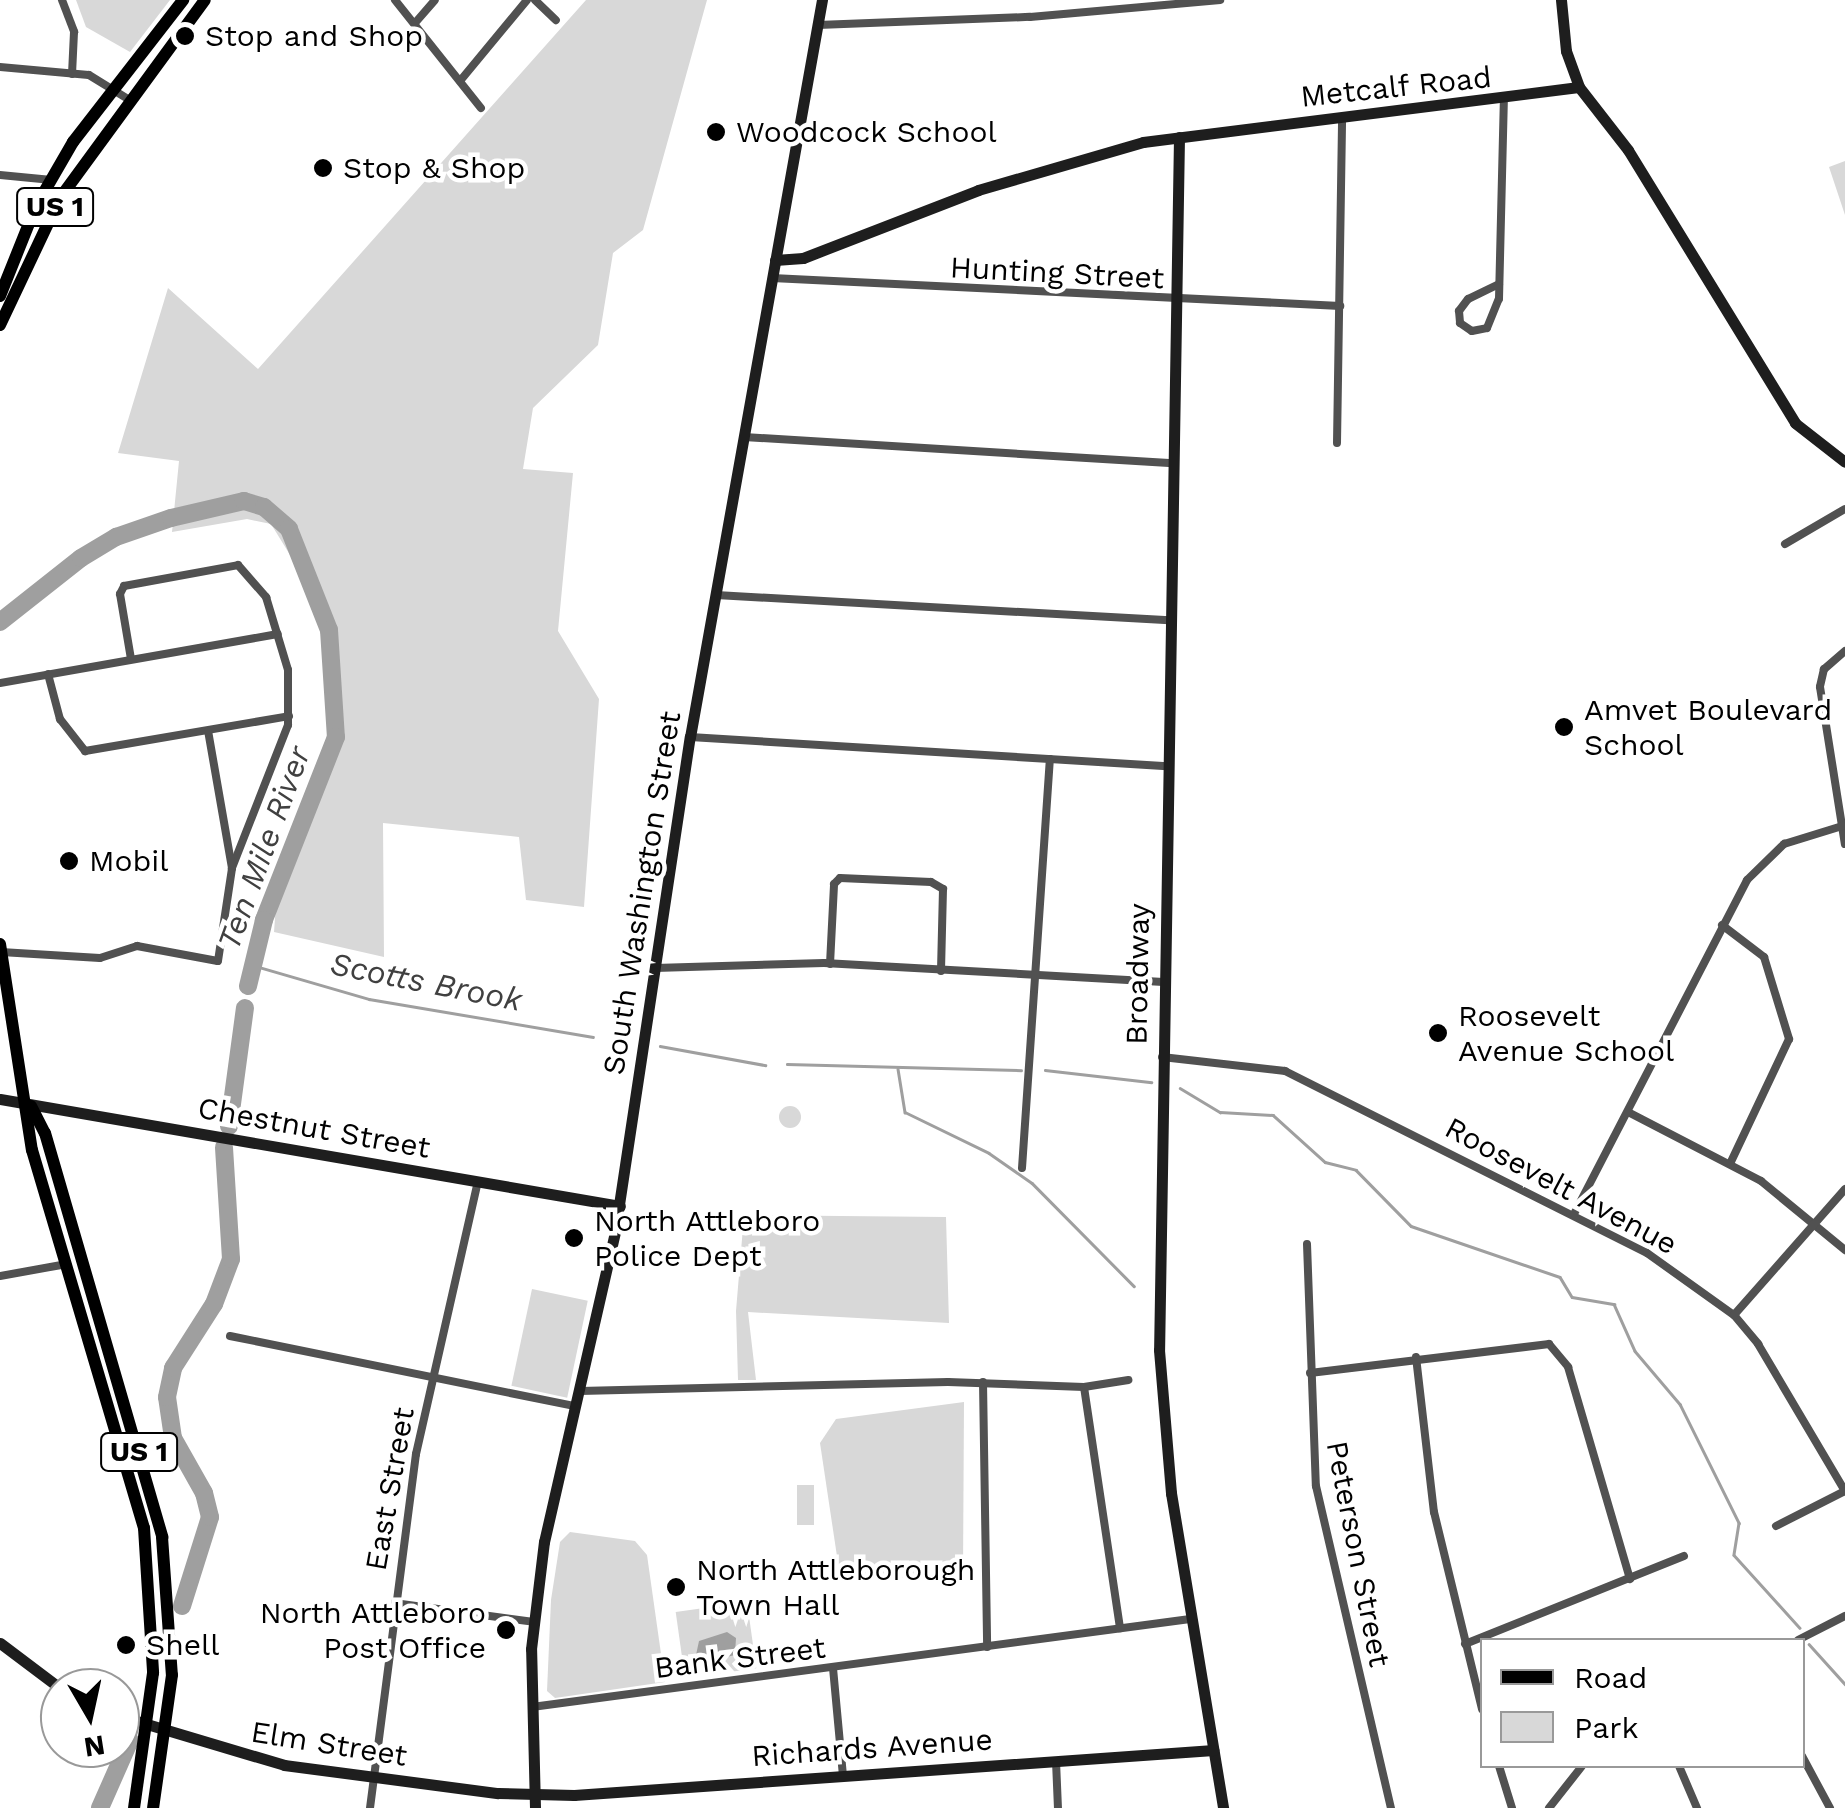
<!DOCTYPE html>
<html>
<head>
<meta charset="utf-8">
<style>
  body { margin:0 }
  #map { position:relative; width:1845px; height:1808px; overflow:hidden; background:#fff; font-family:"Work Sans",sans-serif }
  div>[style] { position:absolute }
  [style*='--x'] { left:calc(var(--x)*1px); top:calc(var(--y)*1px); width:calc(var(--w)*1px); rotate:calc(var(--a)*1deg) }
  .green>* { inset:0; background:#d8d8d8; transform-origin:0 0 }
  .round { border-radius:50% }
  .water>* { inset:0; background:#9f9f9f }
  .stream>* { height:2.5px; margin:-1.25px; padding:0 1.25px; transform-origin:1.25px; border-radius:1.25px; background:#9f9f9f }
  .river>* { height:18px; margin:-9px; padding:0 9px; transform-origin:9px; border-radius:9px; background:#9f9f9f }
  .street>* { height:8px; margin:-4px; padding:0 4px; transform-origin:4px; border-radius:4px; background:#515151 }
  .secondary>* { height:11px; margin:-5.5px; padding:0 5.5px; transform-origin:5.5px; border-radius:5.5px; background:#1e1e1e }
  .primary>* { height:12px; margin:-6px; padding:0 6px; transform-origin:6px; border-radius:6px; background:#000 }
  .dots>* { width:28px; height:28px; translate:-50% -50%; box-sizing:border-box; border:5px solid #fff; border-radius:50% }
  span { translate:-50% -50%; white-space:nowrap; text-align:center; line-height:1.15; -webkit-text-stroke:9px #fff; paint-order:stroke }
  .shield-label span { padding:2px 8px; background:#fff; border:2px solid; border-radius:8px; -webkit-text-stroke-width:0 }
  .shield-label { font-size:28px; color:#000; font-weight:700 }
  .poi-label { font-size:30px; color:#000 }
  .left { translate:0 -50%; text-align:left }
  .right { translate:-100% -50%; text-align:right }
  .street-label { font-size:30px; color:#000 }
  .water-label { font-size:32px; color:#404040; font-style:italic }
  .legend { position:absolute; left:1480px; top:1638px; width:325px; height:130px; box-sizing:border-box; background:#fff; border:2px solid #999; margin:0; padding:12px 18px; list-style:none; font-size:30px; color:#000 }
  .legend li { display:flex; align-items:center; gap:20px; height:50px }
  .legend b { width:50px; border:2px solid #999 }
  .north { position:absolute; left:40px; top:1668px; width:100px; height:100px; box-sizing:border-box; background:#fff; border:2px solid #999; border-radius:50%; rotate:171deg; font-size:28px; font-weight:700; line-height:40px; text-align:center; color:#000 }
  .north::after { content:''; display:block; margin:auto; width:35px; height:45px; background:#000; clip-path:polygon(50% 0,100% 100%,50% 72%,0 100%) }
</style>
</head>
<body>
<div id="map">
  <div class="green">
    <i style="clip-path:polygon(76px 0,170px 0,130px 52px,86px 27px)"></i>
    <i style="clip-path:polygon(586px 0,707px 0,643px 230px,613px 253px,598px 345px,533px 408px,523px 469px,573px 473px,558px 631px,599px 699px,584px 907px,526px 900px,519px 837px,383px 823px,384px 957px,274px 932px,277px 890px,329px 745px,327px 645px,303px 576px,271px 524px,247px 519px,172px 532px,179px 461px,118px 453px,168px 288px,258px 369px)"></i>
    <i style="clip-path:polygon(1845px 161px,1845px 215px,1829px 167px)"></i>
    <i class="round" style="left:779px;top:1106px;width:22px;height:22px"></i>
    <i style="clip-path:polygon(744px 1215px,946px 1217px,949px 1323px,748px 1312px,756px 1380px,738px 1380px,736px 1311px)"></i>
    <i style="left:532px;top:1289px;width:57px;height:99px;rotate:12deg"></i>
    <i style="clip-path:polygon(964px 1402px,963px 1572px,841px 1583px,820px 1443px,836px 1419px)"></i>
    <i style="left:797px;top:1485px;width:17px;height:40px"></i>
    <i style="clip-path:polygon(570px 1532px,635px 1541px,647px 1555px,665px 1682px,555px 1698px,547px 1691px,551px 1600px,560px 1542px)"></i>
    <i style="left:747px;top:1602px;width:67px;height:72px;rotate:82deg"></i>
  </div>
  <div class="water">
    <i style="clip-path:polygon(727px 1632px,736px 1638px,735px 1655px,713px 1660px,696px 1655px,699px 1641px)"></i>
  </div>
  <div class="stream">
    <i style="--x:252;--y:965;--w:122;--a:16.2"></i>
    <i style="--x:369;--y:999;--w:227;--a:9.6"></i>
    <i style="--x:660;--y:1046;--w:107;--a:10.3"></i>
    <i style="--x:787;--y:1064;--w:234;--a:1.5"></i>
    <i style="--x:898;--y:1069;--w:44;--a:80.8"></i>
    <i style="--x:905;--y:1112;--w:93;--a:26"></i>
    <i style="--x:989;--y:1153;--w:52;--a:34.9"></i>
    <i style="--x:1032;--y:1183;--w:145;--a:45.3"></i>
    <i style="--x:1045;--y:1070;--w:107;--a:6.5"></i>
    <i style="--x:1180;--y:1088;--w:47;--a:31"></i>
    <i style="--x:1220;--y:1112;--w:53;--a:3.2"></i>
    <i style="--x:1273;--y:1115;--w:70;--a:42.1"></i>
    <i style="--x:1325;--y:1162;--w:32;--a:14"></i>
    <i style="--x:1356;--y:1170;--w:78;--a:45.5"></i>
    <i style="--x:1411;--y:1226;--w:157;--a:18.9"></i>
    <i style="--x:1560;--y:1277;--w:23;--a:59"></i>
    <i style="--x:1572;--y:1297;--w:43;--a:9.5"></i>
    <i style="--x:1614;--y:1304;--w:51;--a:65.9"></i>
    <i style="--x:1635;--y:1351;--w:70;--a:49.7"></i>
    <i style="--x:1680;--y:1404;--w:133;--a:63.6"></i>
    <i style="--x:1739;--y:1523;--w:32;--a:99"></i>
    <i style="--x:1734;--y:1555;--w:98;--a:47.9"></i>
    <i style="--x:1809;--y:1644;--w:54;--a:48"></i>
  </div>
  <div class="river">
    <i style="--x:0;--y:622;--w:103;--a:-38.3"></i>
    <i style="--x:81;--y:558;--w:41;--a:-31"></i>
    <i style="--x:116;--y:537;--w:58;--a:-19.1"></i>
    <i style="--x:171;--y:518;--w:75;--a:-13.1"></i>
    <i style="--x:244;--y:501;--w:21;--a:17"></i>
    <i style="--x:264;--y:507;--w:33;--a:41"></i>
    <i style="--x:289;--y:529;--w:109;--a:68.4"></i>
    <i style="--x:329;--y:630;--w:107;--a:86.3"></i>
    <i style="--x:336;--y:737;--w:197;--a:111.5"></i>
    <i style="--x:264;--y:920;--w:68;--a:103.6"></i>
    <i style="--x:229;--y:1126;--w:119;--a:-82.3"></i>
    <i style="--x:182;--y:1606;--w:93;--a:-72.5"></i>
    <i style="--x:210;--y:1517;--w:25;--a:-104"></i>
    <i style="--x:204;--y:1493;--w:63;--a:-119.4"></i>
    <i style="--x:173;--y:1438;--w:41;--a:-98.3"></i>
    <i style="--x:167;--y:1397;--w:30;--a:-78"></i>
    <i style="--x:173;--y:1368;--w:76;--a:-57.4"></i>
    <i style="--x:214;--y:1304;--w:48;--a:-69.3"></i>
    <i style="--x:231;--y:1259;--w:112;--a:-93.6"></i>
    <i style="--x:100;--y:1808;--w:74;--a:-66.2"></i>
  </div>
  <div class="street">
    <i style="--x:62;--y:0;--w:34;--a:69"></i>
    <i style="--x:74;--y:32;--w:42;--a:92.7"></i>
    <i style="--x:395;--y:0;--w:138;--a:51.5"></i>
    <i style="--x:535;--y:0;--w:29;--a:44"></i>
    <i style="--x:415;--y:23;--w:30;--a:-49"></i>
    <i style="--x:818;--y:25;--w:212;--a:-2.2"></i>
    <i style="--x:1030;--y:17;--w:191;--a:-5.1"></i>
    <i style="--x:0;--y:67;--w:89;--a:5.1"></i>
    <i style="--x:89;--y:75;--w:46;--a:31.6"></i>
    <i style="--x:460;--y:81;--w:105;--a:-50.4"></i>
    <i style="--x:0;--y:175;--w:52;--a:5.5"></i>
    <i style="--x:772;--y:278;--w:569;--a:2.82"></i>
    <i style="--x:1499;--y:284;--w:34;--a:154"></i>
    <i style="--x:1468;--y:299;--w:15;--a:127"></i>
    <i style="--x:1459;--y:311;--w:12;--a:85"></i>
    <i style="--x:1460;--y:323;--w:14;--a:34"></i>
    <i style="--x:1472;--y:331;--w:15;--a:-11"></i>
    <i style="--x:1487;--y:328;--w:31;--a:-68"></i>
    <i style="--x:1499;--y:299;--w:198;--a:-88.6"></i>
    <i style="--x:744;--y:437;--w:430;--a:3.5"></i>
    <i style="--x:1337;--y:443;--w:324;--a:-89.1"></i>
    <i style="--x:1785;--y:544;--w:69;--a:-30.3"></i>
    <i style="--x:716;--y:595;--w:454;--a:3.2"></i>
    <i style="--x:1845;--y:651;--w:28;--a:139"></i>
    <i style="--x:1824;--y:669;--w:18;--a:103"></i>
    <i style="--x:1820;--y:687;--w:159;--a:81"></i>
    <i style="--x:131;--y:659;--w:66;--a:-99.6"></i>
    <i style="--x:120;--y:594;--w:9;--a:-63"></i>
    <i style="--x:124;--y:586;--w:116;--a:-10.4"></i>
    <i style="--x:238;--y:565;--w:43;--a:48.8"></i>
    <i style="--x:266;--y:597;--w:76;--a:73.2"></i>
    <i style="--x:288;--y:670;--w:55;--a:90"></i>
    <i style="--x:288;--y:725;--w:154;--a:111.4"></i>
    <i style="--x:48;--y:674;--w:47;--a:75.1"></i>
    <i style="--x:60;--y:719;--w:41;--a:52"></i>
    <i style="--x:85;--y:751;--w:207;--a:-9.7"></i>
    <i style="--x:0;--y:683;--w:282;--a:-10"></i>
    <i style="--x:690;--y:737;--w:478;--a:3.5"></i>
    <i style="--x:1722;--y:925;--w:53;--a:37.3"></i>
    <i style="--x:1764;--y:957;--w:86;--a:73"></i>
    <i style="--x:1789;--y:1039;--w:138;--a:115.3"></i>
    <i style="--x:1;--y:952;--w:99;--a:3.5"></i>
    <i style="--x:100;--y:958;--w:39;--a:-18"></i>
    <i style="--x:137;--y:946;--w:82;--a:10.5"></i>
    <i style="--x:218;--y:961;--w:94;--a:-81.4"></i>
    <i style="--x:232;--y:868;--w:139;--a:-99.9"></i>
    <i style="--x:830;--y:964;--w:80;--a:-87.1"></i>
    <i style="--x:834;--y:884;--w:8;--a:-45"></i>
    <i style="--x:840;--y:878;--w:91;--a:2.5"></i>
    <i style="--x:931;--y:882;--w:14;--a:30"></i>
    <i style="--x:943;--y:889;--w:82;--a:91.4"></i>
    <i style="--x:655;--y:968;--w:169;--a:-1.7"></i>
    <i style="--x:824;--y:963;--w:340;--a:3.2"></i>
    <i style="--x:1162;--y:1057;--w:124;--a:6.5"></i>
    <i style="--x:1285;--y:1071;--w:405;--a:26.7"></i>
    <i style="--x:1647;--y:1253;--w:107;--a:35.5"></i>
    <i style="--x:1734;--y:1315;--w:38;--a:50"></i>
    <i style="--x:1758;--y:1344;--w:171;--a:59.4"></i>
    <i style="--x:1628;--y:1112;--w:150;--a:27.4"></i>
    <i style="--x:1761;--y:1181;--w:109;--a:39.4"></i>
    <i style="--x:1022;--y:1168;--w:410;--a:-86.1"></i>
    <i style="--x:1574;--y:1214;--w:376;--a:-62.6"></i>
    <i style="--x:1747;--y:880;--w:52;--a:-44.2"></i>
    <i style="--x:1784;--y:844;--w:61;--a:-17.2"></i>
    <i style="--x:1307;--y:1244;--w:242;--a:87.9"></i>
    <i style="--x:1316;--y:1486;--w:331;--a:76.9"></i>
    <i style="--x:0;--y:1276;--w:68;--a:-10.2"></i>
    <i style="--x:1734;--y:1315;--w:168;--a:-48.6"></i>
    <i style="--x:230;--y:1336;--w:352;--a:11.5"></i>
    <i style="--x:1416;--y:1357;--w:156;--a:83.4"></i>
    <i style="--x:1434;--y:1512;--w:203;--a:76.3"></i>
    <i style="--x:1310;--y:1373;--w:241;--a:-6.9"></i>
    <i style="--x:1549;--y:1344;--w:30;--a:50"></i>
    <i style="--x:1568;--y:1367;--w:221;--a:73.7"></i>
    <i style="--x:983;--y:1382;--w:265;--a:89.1"></i>
    <i style="--x:1084;--y:1387;--w:244;--a:81.5"></i>
    <i style="--x:580;--y:1391;--w:368;--a:-1.4"></i>
    <i style="--x:948;--y:1382;--w:136;--a:2.1"></i>
    <i style="--x:1084;--y:1387;--w:45;--a:-9"></i>
    <i style="--x:1776;--y:1526;--w:77;--a:-26.9"></i>
    <i style="--x:394;--y:1603;--w:141;--a:7.7"></i>
    <i style="--x:1798;--y:1640;--w:53;--a:-27.1"></i>
    <i style="--x:1465;--y:1644;--w:236;--a:-21.9"></i>
    <i style="--x:833;--y:1668;--w:108;--a:84.7"></i>
    <i style="--x:532;--y:1707;--w:664;--a:-7.62"></i>
    <i style="--x:1802;--y:1756;--w:59;--a:61.7"></i>
    <i style="--x:1056;--y:1761;--w:47;--a:87.6"></i>
    <i style="--x:1499;--y:1766;--w:44;--a:72.8"></i>
    <i style="--x:1679;--y:1766;--w:46;--a:66.8"></i>
    <i style="--x:370;--y:1808;--w:357;--a:-82.6"></i>
    <i style="--x:416;--y:1454;--w:280;--a:-77.2"></i>
    <i style="--x:1549;--y:1808;--w:53;--a:-51.8"></i>
  </div>
  <div class="secondary">
    <i style="--x:1561;--y:0;--w:51;--a:84.4"></i>
    <i style="--x:1566;--y:51;--w:38;--a:70"></i>
    <i style="--x:1579;--y:87;--w:80;--a:52.1"></i>
    <i style="--x:1628;--y:150;--w:320;--a:58.5"></i>
    <i style="--x:1795;--y:423;--w:63;--a:38"></i>
    <i style="--x:1179;--y:137;--w:1213;--a:90.94"></i>
    <i style="--x:1159;--y:1350;--w:144;--a:85.2"></i>
    <i style="--x:1171;--y:1493;--w:319;--a:80.6"></i>
    <i style="--x:775;--y:260;--w:28;--a:-4"></i>
    <i style="--x:803;--y:258;--w:188;--a:-21.2"></i>
    <i style="--x:978;--y:190;--w:172;--a:-16.2"></i>
    <i style="--x:1143;--y:142;--w:439;--a:-7.2"></i>
    <i style="--x:0;--y:1099;--w:629;--a:9.79"></i>
    <i style="--x:0;--y:1643;--w:75;--a:36.9"></i>
    <i style="--x:120;--y:1716;--w:171;--a:16.6"></i>
    <i style="--x:284;--y:1765;--w:216;--a:7.5"></i>
    <i style="--x:498;--y:1793;--w:76;--a:1.5"></i>
    <i style="--x:574;--y:1795;--w:641;--a:-4.03"></i>
    <i style="--x:535;--y:1808;--w:159;--a:-91.4"></i>
    <i style="--x:531;--y:1649;--w:108;--a:-83.1"></i>
    <i style="--x:544;--y:1542;--w:319;--a:-77.1"></i>
    <i style="--x:615;--y:1231;--w:500;--a:-81.4"></i>
    <i style="--x:690;--y:737;--w:749;--a:-79.85"></i>
  </div>
  <div class="primary">
    <i style="--x:0;--y:296;--w:97;--a:-68.2"></i>
    <i style="--x:36;--y:206;--w:74;--a:-60"></i>
    <i style="--x:73;--y:142;--w:180;--a:-52.2"></i>
    <i style="--x:0;--y:325;--w:140;--a:-64.7"></i>
    <i style="--x:60;--y:198;--w:245;--a:-53.8"></i>
    <i style="--x:0;--y:944;--w:208;--a:81.2"></i>
    <i style="--x:32;--y:1150;--w:394;--a:73.5"></i>
    <i style="--x:144;--y:1528;--w:145;--a:86.4"></i>
    <i style="--x:153;--y:1673;--w:136;--a:98"></i>
    <i style="--x:31;--y:1106;--w:30;--a:63"></i>
    <i style="--x:45;--y:1133;--w:421;--a:73.8"></i>
    <i style="--x:162;--y:1537;--w:138;--a:85.9"></i>
    <i style="--x:172;--y:1675;--w:134;--a:98.1"></i>
  </div>
  <div class="dots">
    <i style="left:185px;top:36px;background:#000"></i>
    <i style="left:716px;top:132px;background:#000"></i>
    <i style="left:323px;top:168px;background:#000"></i>
    <i style="left:1564px;top:727px;background:#000"></i>
    <i style="left:69px;top:861px;background:#000"></i>
    <i style="left:1438px;top:1033px;background:#000"></i>
    <i style="left:574px;top:1238px;background:#000"></i>
    <i style="left:676px;top:1587px;background:#000"></i>
    <i style="left:506px;top:1630px;background:#000"></i>
    <i style="left:126px;top:1645px;background:#000"></i>
  </div>
  <div class="shield-label">
    <span style="left:55px;top:207px">US 1</span>
    <span style="left:139px;top:1452px">US 1</span>
  </div>
  <div class="poi-label">
    <span class="left" style="left:205px;top:36px">Stop and Shop</span>
    <span class="left" style="left:736px;top:132px">Woodcock School</span>
    <span class="left" style="left:343px;top:168px">Stop &amp; Shop</span>
    <span class="left" style="left:1584px;top:727px">Amvet Boulevard<br>School</span>
    <span class="left" style="left:89px;top:861px">Mobil</span>
    <span class="left" style="left:1458px;top:1033px">Roosevelt<br>Avenue School</span>
    <span class="left" style="left:594px;top:1238px">North Attleboro<br>Police Dept</span>
    <span class="left" style="left:696px;top:1587px">North Attleborough<br>Town Hall</span>
    <span class="right" style="left:486px;top:1630px">North Attleboro<br>Post Office</span>
    <span class="left" style="left:146px;top:1645px">Shell</span>
  </div>
  <div class="street-label">
    <span style="left:1396px;top:87px;rotate:-6deg">Metcalf Road</span>
    <span style="left:1057px;top:273px;rotate:3deg">Hunting Street</span>
    <span style="left:642px;top:893px;rotate:-81deg">South Washington Street</span>
    <span style="left:1138px;top:974px;rotate:-89deg">Broadway</span>
    <span style="left:314px;top:1128px;rotate:10deg">Chestnut Street</span>
    <span style="left:1561px;top:1186px;rotate:28deg">Roosevelt Avenue</span>
    <span style="left:390px;top:1489px;rotate:-80deg">East Street</span>
    <span style="left:1358px;top:1554px;rotate:79deg">Peterson Street</span>
    <span style="left:740px;top:1658px;rotate:-7deg">Bank Street</span>
    <span style="left:329px;top:1744px;rotate:9deg">Elm Street</span>
    <span style="left:872px;top:1748px;rotate:-4deg">Richards Avenue</span>
  </div>
  <div class="water-label">
    <span style="left:264px;top:848px;rotate:-70deg">Ten Mile River</span>
    <span style="left:426px;top:982px;rotate:11deg">Scotts Brook</span>
  </div>
  <ul class="legend">
  <li><b style="height:12px;background:#000"></b>Road</li>
  <li><b style="height:28px;background:#d8d8d8"></b>Park</li>
  </ul>
  <div class="north">N</div>
</div>
</body>
</html>
